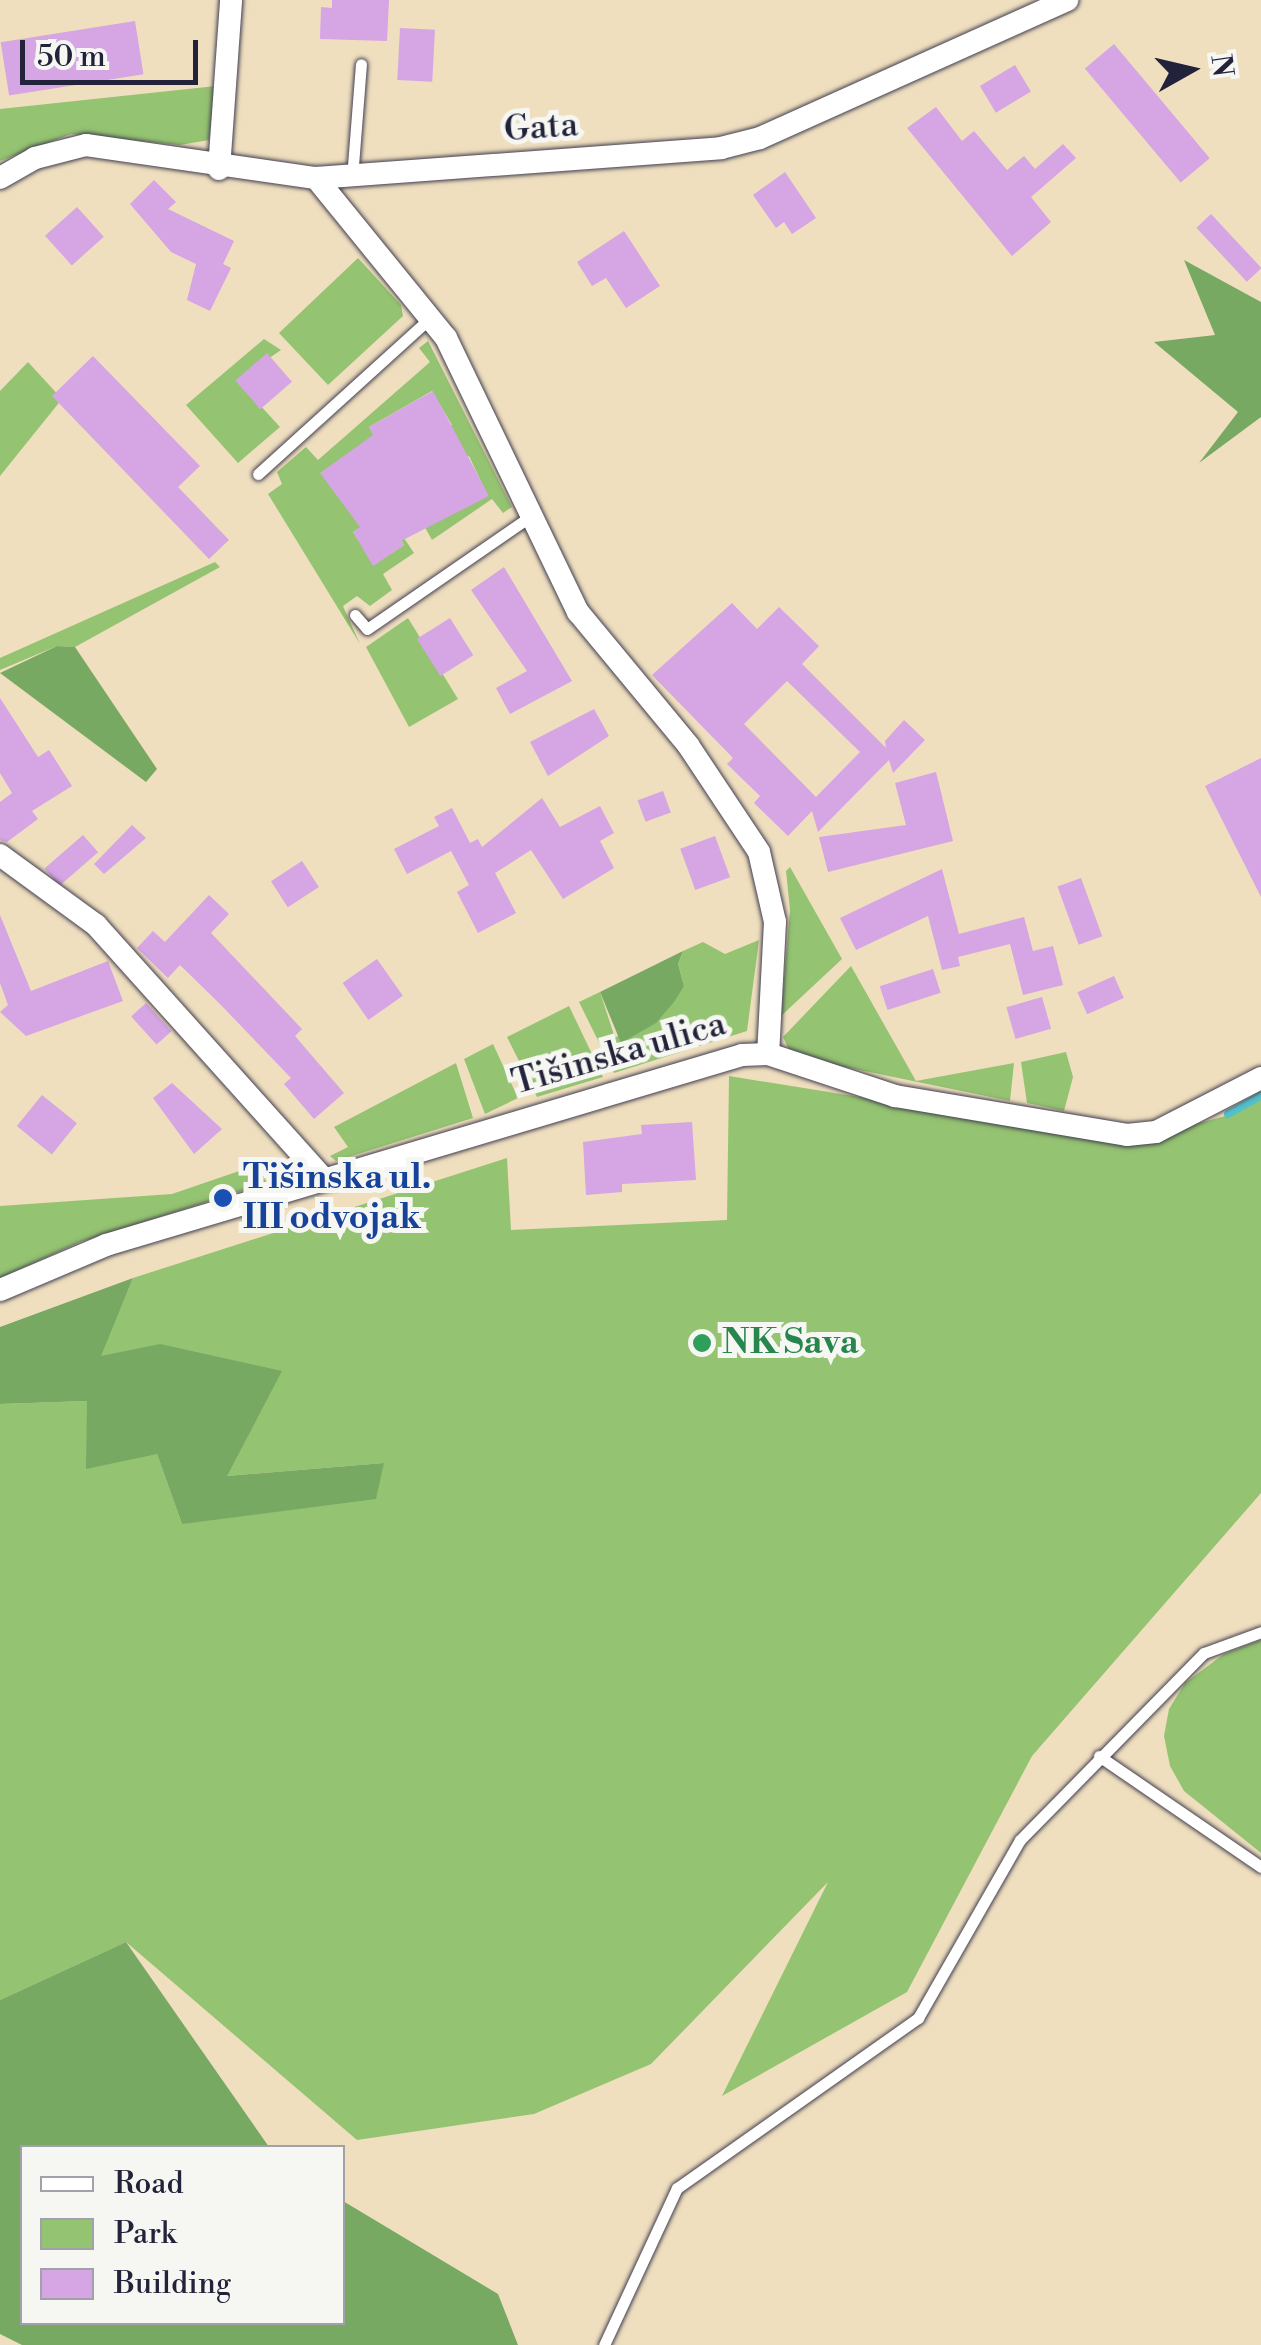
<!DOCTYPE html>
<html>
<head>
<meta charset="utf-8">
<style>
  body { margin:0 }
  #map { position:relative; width:1261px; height:2345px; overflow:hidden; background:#efdfbf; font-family:"Libre Bodoni",serif }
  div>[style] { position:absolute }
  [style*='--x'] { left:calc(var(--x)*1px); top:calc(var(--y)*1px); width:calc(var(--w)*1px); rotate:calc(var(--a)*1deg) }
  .green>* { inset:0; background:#94c371 }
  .forest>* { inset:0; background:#77a963 }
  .stream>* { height:8px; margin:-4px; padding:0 4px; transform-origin:4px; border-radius:4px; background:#54c2cb }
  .building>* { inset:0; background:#d5a5e4; transform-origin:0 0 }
  .roads { filter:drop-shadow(0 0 2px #413e4f) drop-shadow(0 0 2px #413e4f) }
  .service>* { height:11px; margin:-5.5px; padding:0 5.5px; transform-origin:5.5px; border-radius:5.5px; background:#fff }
  .minor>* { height:22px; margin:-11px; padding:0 11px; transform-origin:11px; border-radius:11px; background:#fff }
  .dots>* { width:28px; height:28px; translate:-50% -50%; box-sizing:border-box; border:5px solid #f6f6f2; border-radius:50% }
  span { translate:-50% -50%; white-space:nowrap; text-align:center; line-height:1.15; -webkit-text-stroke:10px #f6f6f2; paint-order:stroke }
  .street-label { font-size:35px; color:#22223b }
  .transit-label { font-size:35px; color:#164399; font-weight:700 }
  .left { translate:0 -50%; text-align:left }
  .leisure-label { font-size:35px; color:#27864d; font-weight:700 }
  .legend { position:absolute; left:20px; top:2145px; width:325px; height:180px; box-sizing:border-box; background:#f6f6f2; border:2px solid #a1a1a9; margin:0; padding:12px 18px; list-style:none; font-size:30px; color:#22223b }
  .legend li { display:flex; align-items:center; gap:20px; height:50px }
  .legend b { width:50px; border:2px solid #a1a1a9 }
  .north { position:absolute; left:1141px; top:20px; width:100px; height:100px; -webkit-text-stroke:8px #f6f6f2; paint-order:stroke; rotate:82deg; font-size:28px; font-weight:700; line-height:40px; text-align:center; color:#22223b }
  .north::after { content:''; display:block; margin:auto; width:35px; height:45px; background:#22223b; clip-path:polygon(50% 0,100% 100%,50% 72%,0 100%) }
  .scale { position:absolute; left:20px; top:40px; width:178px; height:45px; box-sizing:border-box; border:5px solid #22223b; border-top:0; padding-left:12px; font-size:30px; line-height:35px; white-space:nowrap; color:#22223b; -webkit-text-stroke:8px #f6f6f2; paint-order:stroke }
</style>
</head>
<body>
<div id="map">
  <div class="green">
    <i style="clip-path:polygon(216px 86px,209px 140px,180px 145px,71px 134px,0 161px,0 109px)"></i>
    <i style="clip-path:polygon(358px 258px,401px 305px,403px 316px,328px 385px,279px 333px)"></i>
    <i style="clip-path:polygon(264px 339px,281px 350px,237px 380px,280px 427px,238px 463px,186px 405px)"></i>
    <i style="clip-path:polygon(evenodd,428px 341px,512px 507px,503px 513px,492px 499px,432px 540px,422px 522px,402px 535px,414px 553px,383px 574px,392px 590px,370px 606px,357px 596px,343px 606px,360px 644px,268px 494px,282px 484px,277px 472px,306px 447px,318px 460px,430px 362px,419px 348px,428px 341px,432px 391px,452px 425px,389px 461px,369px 427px,432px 391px,428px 341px,469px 456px,488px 496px,407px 487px,469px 456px,428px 341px,384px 513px,404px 545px,374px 565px,353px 532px,384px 513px)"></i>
    <i style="clip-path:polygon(28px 362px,62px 399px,0 476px,0 391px)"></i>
    <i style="clip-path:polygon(215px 562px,220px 567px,75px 647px,57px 646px,0 670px,0 658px)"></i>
    <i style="clip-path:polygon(408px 618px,458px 699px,409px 727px,366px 647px)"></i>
    <i style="clip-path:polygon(790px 867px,842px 959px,781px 1016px,790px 910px,786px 871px)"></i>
    <i style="clip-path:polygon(759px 940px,747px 1031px,614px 1073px,579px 1002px,600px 992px,615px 1038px,684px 986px,678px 964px,683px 951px,703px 942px,725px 954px)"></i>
    <i style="clip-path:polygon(851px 966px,916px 1081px,1014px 1063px,1010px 1101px,806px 1059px,789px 1050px,783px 1037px)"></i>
    <i style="clip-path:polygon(569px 1006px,603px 1077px,537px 1097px,507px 1037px)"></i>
    <i style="clip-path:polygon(493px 1044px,518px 1098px,485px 1114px,464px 1059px)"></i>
    <i style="clip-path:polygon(1066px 1052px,1073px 1077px,1064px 1111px,1027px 1103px,1021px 1062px)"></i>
    <i style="clip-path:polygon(456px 1063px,473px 1118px,336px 1161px,330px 1156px,348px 1147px,334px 1127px)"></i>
    <i style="clip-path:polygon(729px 1076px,1133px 1141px,1229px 1115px,1261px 1099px,1261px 1493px,1032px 1756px,907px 1992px,722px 2096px,828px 1882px,651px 2064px,534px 2114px,357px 2140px,126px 1942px,0 2000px,0 1404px,87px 1401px,157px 1454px,182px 1524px,384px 1463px,226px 1476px,100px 1356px,133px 1278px,507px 1158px,511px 1230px,727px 1220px)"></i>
    <i style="clip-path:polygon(260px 1164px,266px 1183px,80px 1242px,0 1278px,0 1206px,172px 1194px)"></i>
    <i style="clip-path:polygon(1261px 1640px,1261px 1853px,1184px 1791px,1170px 1766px,1164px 1736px,1169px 1709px,1185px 1683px,1224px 1654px)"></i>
  </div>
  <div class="forest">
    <i style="clip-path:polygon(1184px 260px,1261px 302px,1261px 417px,1199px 463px,1238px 412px,1154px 342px,1215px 335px)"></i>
    <i style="clip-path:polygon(57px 646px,75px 647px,157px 769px,146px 782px,0 673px)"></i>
    <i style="clip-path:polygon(683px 951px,678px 964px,684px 986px,674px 1002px,656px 1023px,621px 1043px,600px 992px)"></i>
    <i style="clip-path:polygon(133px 1278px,101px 1356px,160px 1344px,282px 1371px,227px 1476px,384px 1463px,376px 1499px,182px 1524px,157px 1454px,86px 1469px,87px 1401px,0 1404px,0 1327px)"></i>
    <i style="clip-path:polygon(126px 1942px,269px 2147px,22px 2148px,22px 2322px,342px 2322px,343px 2201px,498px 2294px,518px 2345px,22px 2345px,0 2334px,0 2000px)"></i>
  </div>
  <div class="stream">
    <i style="--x:1228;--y:1114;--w:38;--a:-29"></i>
  </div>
  <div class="building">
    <i style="clip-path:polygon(332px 0,389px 0,387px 41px,320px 39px,321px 7px,332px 8px)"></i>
    <i style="left:135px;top:21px;width:54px;height:136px;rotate:81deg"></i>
    <i style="left:400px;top:28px;width:35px;height:52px;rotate:3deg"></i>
    <i style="left:1114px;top:44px;width:149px;height:38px;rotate:50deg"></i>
    <i style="left:1015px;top:65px;width:31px;height:41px;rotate:59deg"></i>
    <i style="clip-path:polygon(936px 107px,962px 141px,974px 131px,1007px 170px,1024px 156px,1035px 169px,1063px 144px,1076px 158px,1031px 197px,1051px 222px,1012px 256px,907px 128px)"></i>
    <i style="clip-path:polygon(785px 172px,816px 218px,792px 234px,784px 222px,776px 228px,753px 195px)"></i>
    <i style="clip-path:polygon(154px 180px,176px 202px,168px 209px,234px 241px,223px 264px,231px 268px,210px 311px,187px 300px,196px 264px,171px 252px,130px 204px)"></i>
    <i style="left:77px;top:207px;width:40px;height:43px;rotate:48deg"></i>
    <i style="left:1211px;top:214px;width:74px;height:20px;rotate:47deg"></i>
    <i style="clip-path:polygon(624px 231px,660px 286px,626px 308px,606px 278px,592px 286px,577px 262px)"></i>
    <i style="left:267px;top:353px;width:38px;height:42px;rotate:49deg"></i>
    <i style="clip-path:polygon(93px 356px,200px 466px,178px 487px,229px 540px,209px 559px,52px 396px)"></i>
    <i style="clip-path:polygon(433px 391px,489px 496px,401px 541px,404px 545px,373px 566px,353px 532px,360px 527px,320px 473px,373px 435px,369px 427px)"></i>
    <i style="clip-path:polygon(504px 567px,572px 681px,510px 714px,496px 688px,527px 671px,471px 590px)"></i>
    <i style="clip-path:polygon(evenodd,732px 603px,757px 629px,779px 607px,819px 646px,802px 664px,886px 748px,885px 741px,904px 720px,925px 740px,893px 773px,889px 760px,818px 832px,812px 811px,788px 836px,754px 803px,760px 796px,727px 764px,733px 758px,652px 675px,732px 603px,787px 681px,860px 752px,816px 797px,744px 724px,787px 681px)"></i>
    <i style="left:450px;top:618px;width:44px;height:39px;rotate:58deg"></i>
    <i style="clip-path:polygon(0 698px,38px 757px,49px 750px,72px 786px,32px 811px,38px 819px,7px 842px,0 840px,0 802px,12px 793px,0 773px)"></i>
    <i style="clip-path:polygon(594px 709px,609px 736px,548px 776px,530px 742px)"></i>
    <i style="clip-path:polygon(1261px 758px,1261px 897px,1205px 786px)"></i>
    <i style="clip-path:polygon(936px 772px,953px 841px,828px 872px,819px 837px,906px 825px,895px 783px)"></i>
    <i style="left:663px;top:791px;width:23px;height:27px;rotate:70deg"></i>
    <i style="clip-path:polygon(542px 798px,560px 827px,600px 806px,614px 833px,600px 841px,614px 868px,563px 899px,531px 850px,495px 873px,516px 913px,478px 933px,457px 892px,469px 885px,451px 851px,407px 874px,394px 849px,439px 826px,434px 817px,452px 808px,470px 843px,478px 839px,482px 847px)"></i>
    <i style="clip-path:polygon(132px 825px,146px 838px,104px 874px,94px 864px)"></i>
    <i style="left:83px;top:835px;width:23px;height:51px;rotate:49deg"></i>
    <i style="left:715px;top:836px;width:44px;height:37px;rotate:70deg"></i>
    <i style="left:302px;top:861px;width:31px;height:37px;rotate:57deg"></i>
    <i style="clip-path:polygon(942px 869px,959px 934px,1024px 917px,1033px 951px,1053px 946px,1063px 985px,1023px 995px,1010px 944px,958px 957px,960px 966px,942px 970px,928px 916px,856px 950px,840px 918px)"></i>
    <i style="left:1081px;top:878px;width:62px;height:25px;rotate:70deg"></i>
    <i style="clip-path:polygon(209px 895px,229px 914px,211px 933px,302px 1029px,295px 1036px,344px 1093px,314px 1119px,284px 1084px,291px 1078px,221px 1005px,180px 965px,168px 978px,137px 948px,153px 931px,165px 942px)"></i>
    <i style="clip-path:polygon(0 915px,31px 991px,108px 961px,123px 1001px,26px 1036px,0 1012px,8px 1005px,0 983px)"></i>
    <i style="left:377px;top:959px;width:45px;height:42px;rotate:55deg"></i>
    <i style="left:933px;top:969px;width:25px;height:56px;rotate:72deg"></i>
    <i style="left:1114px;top:976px;width:24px;height:40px;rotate:66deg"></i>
    <i style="left:1042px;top:997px;width:33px;height:37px;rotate:74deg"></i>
    <i style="left:146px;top:1003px;width:38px;height:20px;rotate:48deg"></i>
    <i style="clip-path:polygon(172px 1083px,222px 1129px,194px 1154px,153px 1098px)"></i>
    <i style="left:42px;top:1095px;width:45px;height:40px;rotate:39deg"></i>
    <i style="clip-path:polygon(692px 1122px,696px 1180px,622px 1184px,622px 1192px,586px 1195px,583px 1142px,642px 1134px,641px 1125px)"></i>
  </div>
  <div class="roads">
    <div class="service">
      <i style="--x:352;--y:178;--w:114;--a:-85.5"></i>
      <i style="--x:258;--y:474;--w:234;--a:-42.2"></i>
      <i style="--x:355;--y:615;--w:18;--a:49"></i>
      <i style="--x:367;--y:629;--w:199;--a:-34.6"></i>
      <i style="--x:1099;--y:1756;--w:196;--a:34.4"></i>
      <i style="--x:604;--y:2345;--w:173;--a:-65.1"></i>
      <i style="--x:677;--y:2188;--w:295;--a:-35.2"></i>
      <i style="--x:918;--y:2018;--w:205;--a:-60.2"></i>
      <i style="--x:1020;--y:1840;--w:262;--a:-45.5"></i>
      <i style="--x:1204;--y:1653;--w:61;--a:-20.2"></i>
    </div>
    <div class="minor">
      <i style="--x:219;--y:169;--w:169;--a:-85.9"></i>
      <i style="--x:0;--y:178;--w:40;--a:-29.7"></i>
      <i style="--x:35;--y:158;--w:53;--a:-14.3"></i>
      <i style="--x:86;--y:145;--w:232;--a:8.2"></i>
      <i style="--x:316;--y:178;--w:406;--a:-4.2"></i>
      <i style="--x:721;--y:148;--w:40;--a:-14.4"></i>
      <i style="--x:760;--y:138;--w:337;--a:-24.2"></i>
      <i style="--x:316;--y:178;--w:206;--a:50.9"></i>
      <i style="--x:446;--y:338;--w:304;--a:64.3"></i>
      <i style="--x:578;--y:612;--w:173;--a:50.4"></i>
      <i style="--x:688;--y:745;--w:128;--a:56.4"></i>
      <i style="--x:759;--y:852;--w:72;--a:77.1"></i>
      <i style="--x:775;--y:922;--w:132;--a:93"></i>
      <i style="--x:0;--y:855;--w:119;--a:36.1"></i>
      <i style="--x:96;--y:925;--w:341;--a:48.1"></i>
      <i style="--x:0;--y:1290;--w:115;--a:-23"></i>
      <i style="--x:106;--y:1245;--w:664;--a:-16.63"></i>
      <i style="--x:742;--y:1055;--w:26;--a:-2"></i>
      <i style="--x:768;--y:1054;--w:134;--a:18.3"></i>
      <i style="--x:895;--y:1096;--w:235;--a:9.5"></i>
      <i style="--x:1127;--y:1135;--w:29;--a:-6"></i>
      <i style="--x:1156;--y:1132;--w:118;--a:-27.2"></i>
    </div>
  </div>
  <div class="dots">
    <i style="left:223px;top:1198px;background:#1a4fb4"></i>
    <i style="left:702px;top:1343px;background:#2e9e5b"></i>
  </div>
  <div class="street-label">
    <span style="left:541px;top:128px;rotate:-4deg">Gata</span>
    <span style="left:619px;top:1054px;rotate:-16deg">Tišinska ulica</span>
  </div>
  <div class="transit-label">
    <span class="left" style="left:243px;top:1198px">Tišinska ul.<br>III odvojak</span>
  </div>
  <div class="leisure-label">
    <span class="left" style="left:722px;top:1343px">NK Sava</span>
  </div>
  <ul class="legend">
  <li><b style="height:12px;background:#fff"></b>Road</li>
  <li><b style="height:28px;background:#94c371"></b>Park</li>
  <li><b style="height:28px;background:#d5a5e4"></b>Building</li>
  </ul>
  <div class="north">N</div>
  <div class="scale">50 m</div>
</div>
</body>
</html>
